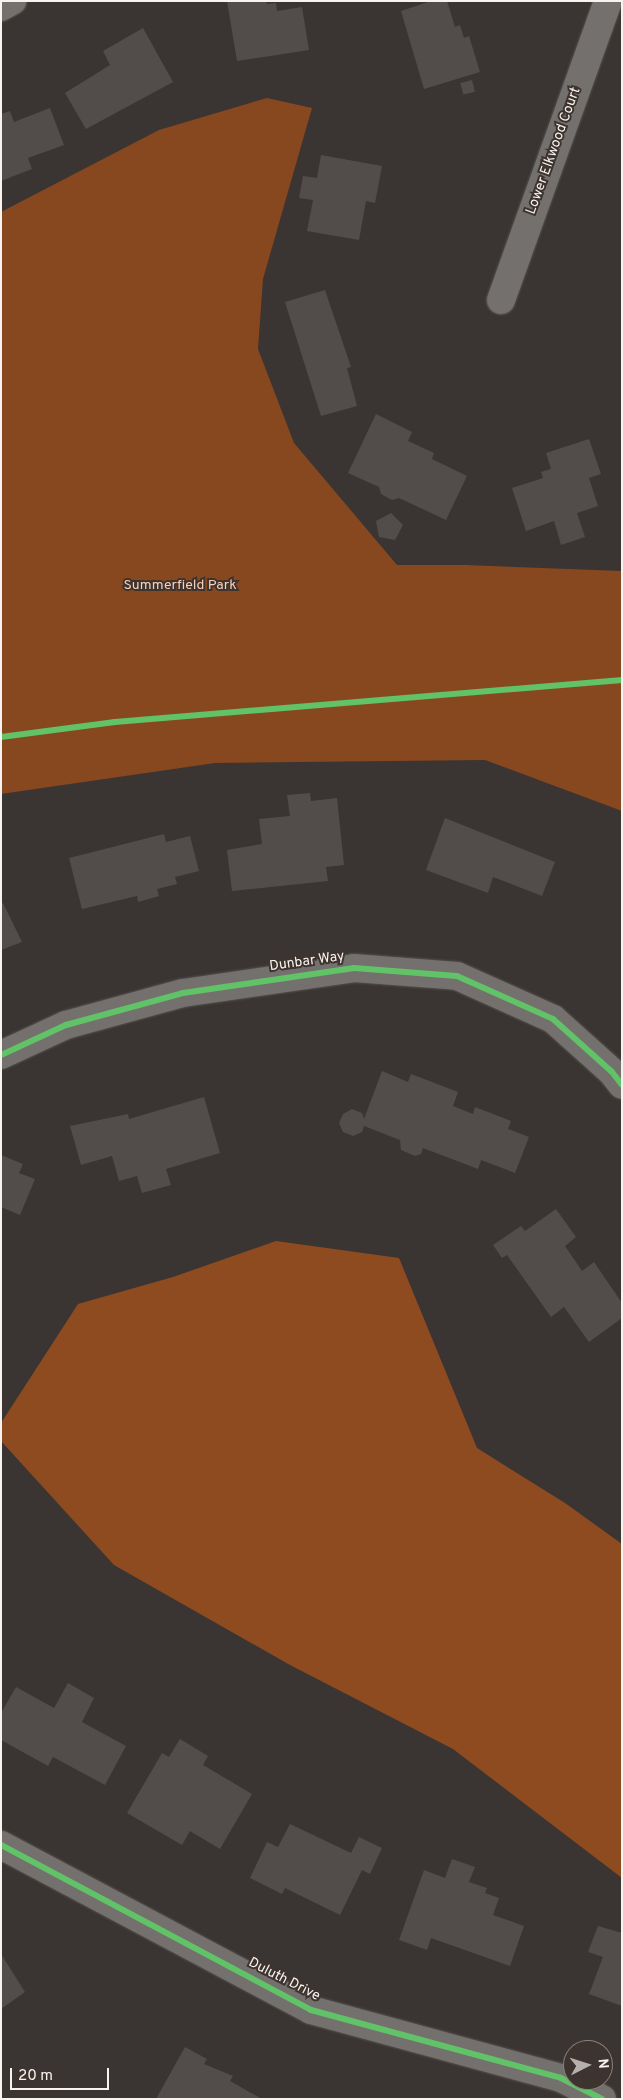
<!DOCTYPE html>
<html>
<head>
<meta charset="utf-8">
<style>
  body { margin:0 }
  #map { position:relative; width:623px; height:2100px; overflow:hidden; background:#3a3532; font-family:Overpass,sans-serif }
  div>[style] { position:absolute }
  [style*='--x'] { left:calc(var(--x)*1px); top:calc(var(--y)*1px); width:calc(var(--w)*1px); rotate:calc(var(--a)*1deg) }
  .green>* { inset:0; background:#87471f }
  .forest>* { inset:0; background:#8f4b20 }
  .building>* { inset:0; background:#524d4b; transform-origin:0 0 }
  .roads { filter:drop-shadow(0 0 1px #55514d) drop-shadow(0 0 1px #55514d) }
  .minor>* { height:28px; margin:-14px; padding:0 14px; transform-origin:14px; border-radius:14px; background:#73706e }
  .cycleway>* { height:6px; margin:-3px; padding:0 3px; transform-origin:3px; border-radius:3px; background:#61c268 }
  span { translate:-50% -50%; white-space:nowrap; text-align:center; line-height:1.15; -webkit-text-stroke:4px #3e342f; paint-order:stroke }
  .street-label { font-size:14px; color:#f9f3ef }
  .park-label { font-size:14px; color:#faceb6 }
  .frame { position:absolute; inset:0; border:2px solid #f9f3ef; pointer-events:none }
  .north { position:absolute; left:563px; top:2040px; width:50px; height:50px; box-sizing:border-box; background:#3e342f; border:1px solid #89807c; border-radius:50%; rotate:85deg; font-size:14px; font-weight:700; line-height:20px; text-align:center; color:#f9f3ef }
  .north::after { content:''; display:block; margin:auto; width:18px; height:22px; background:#b6b0ad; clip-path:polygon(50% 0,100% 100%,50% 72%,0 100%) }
  .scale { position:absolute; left:10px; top:2068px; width:99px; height:22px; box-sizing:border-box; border:2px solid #f9f3ef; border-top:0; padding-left:6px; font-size:15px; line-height:18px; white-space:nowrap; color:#f9f3ef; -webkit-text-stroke:4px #3e342f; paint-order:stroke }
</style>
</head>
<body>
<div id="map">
  <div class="green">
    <i style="clip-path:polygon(267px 98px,312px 108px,263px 279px,258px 349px,294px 443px,397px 565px,465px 565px,622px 571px,622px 811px,485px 760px,215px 763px,1px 794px,1px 212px,159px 130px)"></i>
  </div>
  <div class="forest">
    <i style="clip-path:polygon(276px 1241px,399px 1258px,477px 1448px,565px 1503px,622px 1544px,622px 1878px,453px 1749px,290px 1665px,114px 1565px,1px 1441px,1px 1423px,78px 1304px,173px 1277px)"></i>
  </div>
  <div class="building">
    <i style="clip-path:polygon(227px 1px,266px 1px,267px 4px,276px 3px,277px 11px,302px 7px,309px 50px,237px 61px)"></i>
    <i style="clip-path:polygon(431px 1px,447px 1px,455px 27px,460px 25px,464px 38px,469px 36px,480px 72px,424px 89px,401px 11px)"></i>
    <i style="clip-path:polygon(143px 28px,173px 82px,86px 129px,65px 93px,110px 65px,103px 51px)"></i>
    <i style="left:472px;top:80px;width:12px;height:12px;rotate:76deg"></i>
    <i style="clip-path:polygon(50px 108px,64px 145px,28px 158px,32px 169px,1px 181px,1px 114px,10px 111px,14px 122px)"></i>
    <i style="clip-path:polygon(321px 155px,382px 166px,375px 203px,366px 201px,359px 240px,307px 231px,313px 200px,299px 198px,303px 176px,317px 178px)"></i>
    <i style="clip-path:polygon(325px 290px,351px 367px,347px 368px,357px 406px,321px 416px,285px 302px)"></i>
    <i style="clip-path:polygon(376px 414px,412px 432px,408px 441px,434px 453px,432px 459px,467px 476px,446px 520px,399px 498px,392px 500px,381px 494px,379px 487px,348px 473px)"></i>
    <i style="clip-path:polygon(589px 439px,601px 474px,589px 478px,598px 506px,577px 513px,585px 537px,561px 545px,554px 521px,526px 531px,512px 488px,543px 478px,541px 472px,551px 469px,546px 453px)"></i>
    <i style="clip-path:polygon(391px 513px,403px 525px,395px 540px,379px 537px,376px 521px)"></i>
    <i style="clip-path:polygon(310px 793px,311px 801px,337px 798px,344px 865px,326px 867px,328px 881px,232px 891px,227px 850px,262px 844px,259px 819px,290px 816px,287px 795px)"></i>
    <i style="clip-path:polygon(445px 818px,555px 862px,542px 896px,493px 877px,488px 893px,426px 870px)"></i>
    <i style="clip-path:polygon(164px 834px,166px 842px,190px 836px,199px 871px,175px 877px,177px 884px,157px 889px,159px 896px,138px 902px,137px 896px,82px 909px,69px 858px)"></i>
    <i style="clip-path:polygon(3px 903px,22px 942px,1px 950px,1px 904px)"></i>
    <i style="clip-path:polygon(382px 1071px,408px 1082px,411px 1074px,458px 1092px,453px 1106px,473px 1114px,475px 1107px,511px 1121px,508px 1129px,529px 1137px,515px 1173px,481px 1160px,478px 1169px,423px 1148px,421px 1154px,415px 1156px,401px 1150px,400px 1140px,364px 1126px,362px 1132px,353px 1136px,343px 1132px,339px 1123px,343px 1114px,352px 1109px,362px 1113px,364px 1119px)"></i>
    <i style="clip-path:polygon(204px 1097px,220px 1153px,166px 1169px,171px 1185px,142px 1193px,137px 1176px,119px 1181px,112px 1156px,81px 1165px,70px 1126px,128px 1114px,129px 1119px)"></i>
    <i style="clip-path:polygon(1px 1155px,23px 1164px,19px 1173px,35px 1179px,20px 1215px,1px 1207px)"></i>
    <i style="clip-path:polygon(556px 1209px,576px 1237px,565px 1246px,582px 1271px,594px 1262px,622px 1303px,622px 1318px,589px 1342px,564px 1307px,551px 1317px,507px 1255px,502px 1258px,493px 1245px,521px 1226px,525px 1231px)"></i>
    <i style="clip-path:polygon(68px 1683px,94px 1698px,82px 1722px,126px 1746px,105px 1785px,53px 1757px,48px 1766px,1px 1740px,1px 1713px,16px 1687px,54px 1708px)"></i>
    <i style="clip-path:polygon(180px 1739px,208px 1756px,203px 1765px,252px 1794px,220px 1849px,190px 1831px,182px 1845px,127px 1813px,162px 1753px,169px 1757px)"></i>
    <i style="clip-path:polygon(290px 1824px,351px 1853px,359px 1837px,382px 1848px,370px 1874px,362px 1870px,340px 1915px,285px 1888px,282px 1894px,250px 1878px,267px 1842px,278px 1847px)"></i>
    <i style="clip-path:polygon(452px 1859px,475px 1867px,469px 1882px,487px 1888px,485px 1893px,499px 1898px,493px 1915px,524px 1926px,510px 1966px,431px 1938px,427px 1950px,399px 1940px,424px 1870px,445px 1878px)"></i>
    <i style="clip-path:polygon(598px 1926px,622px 1933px,622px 2006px,589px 1994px,603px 1957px,588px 1952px)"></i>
    <i style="clip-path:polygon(1px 1954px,25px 1992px,1px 2009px)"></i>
    <i style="clip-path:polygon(185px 2047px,207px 2059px,204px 2064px,233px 2076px,230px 2081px,262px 2099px,156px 2099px)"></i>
  </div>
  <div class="roads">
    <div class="minor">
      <i style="--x:1;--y:7;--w:13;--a:-29"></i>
      <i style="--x:501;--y:300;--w:318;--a:-70.3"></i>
      <i style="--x:1;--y:1055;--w:72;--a:-24.8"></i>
      <i style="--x:66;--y:1025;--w:121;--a:-15.3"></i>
      <i style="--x:183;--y:993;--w:173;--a:-8.3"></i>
      <i style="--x:354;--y:968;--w:103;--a:4.4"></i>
      <i style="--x:457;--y:976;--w:105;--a:24.1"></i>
      <i style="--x:553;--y:1019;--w:79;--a:41.9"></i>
      <i style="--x:612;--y:1072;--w:16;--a:52"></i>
      <i style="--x:1;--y:1845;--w:351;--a:28"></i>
      <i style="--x:311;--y:2010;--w:259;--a:15.2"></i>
      <i style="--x:561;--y:2078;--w:46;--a:27.1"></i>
    </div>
  </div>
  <div class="cycleway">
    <i style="--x:1;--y:737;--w:115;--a:-7.5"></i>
    <i style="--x:115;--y:722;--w:509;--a:-4.74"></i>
    <i style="--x:1;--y:1055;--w:72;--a:-24.8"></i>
    <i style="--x:66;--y:1025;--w:121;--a:-15.3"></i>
    <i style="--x:183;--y:993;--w:173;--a:-8.3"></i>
    <i style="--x:354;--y:968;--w:103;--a:4.4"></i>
    <i style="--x:457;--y:976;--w:105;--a:24.1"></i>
    <i style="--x:553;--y:1019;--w:79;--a:41.9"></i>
    <i style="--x:612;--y:1072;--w:16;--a:52"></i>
    <i style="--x:1;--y:1845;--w:351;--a:28"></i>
    <i style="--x:311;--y:2010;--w:259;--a:15.2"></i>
    <i style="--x:561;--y:2078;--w:46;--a:27.1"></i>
  </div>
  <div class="street-label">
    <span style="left:554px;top:151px;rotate:-70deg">Lower Elkwood Court</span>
    <span style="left:307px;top:962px;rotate:-8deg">Dunbar Way</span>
    <span style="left:284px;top:1980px;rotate:27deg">Duluth Drive</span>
  </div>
  <div class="park-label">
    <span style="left:180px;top:586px">Summerfield Park</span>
  </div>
  <div class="frame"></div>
  <div class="north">N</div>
  <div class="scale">20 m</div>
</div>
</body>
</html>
